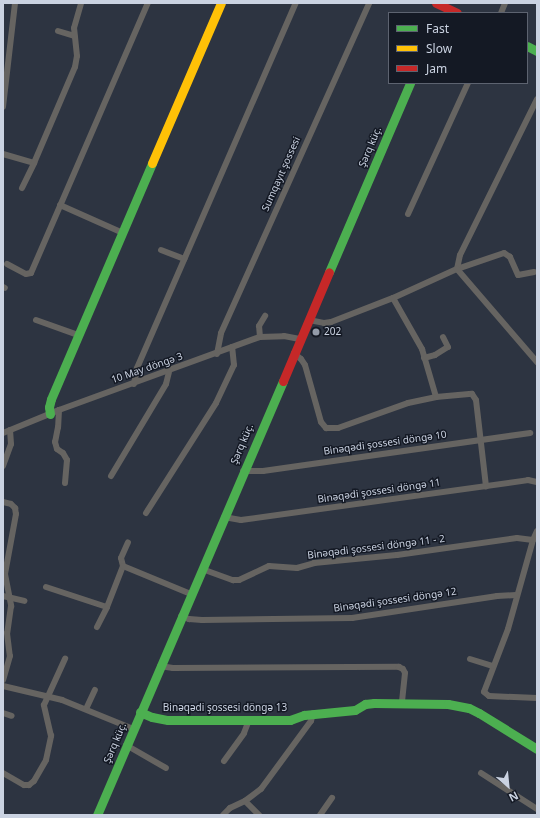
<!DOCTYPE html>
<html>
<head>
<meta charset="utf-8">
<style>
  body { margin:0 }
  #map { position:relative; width:540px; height:818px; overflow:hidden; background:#2d3441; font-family:"Noto Sans",sans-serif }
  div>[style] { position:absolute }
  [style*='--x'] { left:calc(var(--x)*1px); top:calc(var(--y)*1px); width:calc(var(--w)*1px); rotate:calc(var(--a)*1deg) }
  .street>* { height:6px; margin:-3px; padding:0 3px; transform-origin:3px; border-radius:3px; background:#666461 }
  .fast>* { height:9px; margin:-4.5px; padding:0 4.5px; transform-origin:4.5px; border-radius:4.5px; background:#4caf50 }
  .slow>* { height:9px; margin:-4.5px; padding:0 4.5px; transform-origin:4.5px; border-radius:4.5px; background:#ffc107 }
  .jam>* { height:9px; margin:-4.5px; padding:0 4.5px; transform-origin:4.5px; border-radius:4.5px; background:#c62828 }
  .dots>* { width:11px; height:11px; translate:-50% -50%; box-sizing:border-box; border:2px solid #141924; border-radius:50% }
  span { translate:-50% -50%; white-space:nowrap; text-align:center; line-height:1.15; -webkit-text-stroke:3px #141924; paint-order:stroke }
  .street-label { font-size:10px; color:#cad2e1 }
  .poi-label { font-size:10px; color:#cad2e1 }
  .left { translate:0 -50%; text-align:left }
  .frame { position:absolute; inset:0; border:4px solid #cad2e1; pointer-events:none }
  .legend { position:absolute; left:388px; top:12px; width:140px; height:72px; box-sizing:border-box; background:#141924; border:1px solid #5d6370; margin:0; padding:5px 7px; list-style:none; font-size:12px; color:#cad2e1 }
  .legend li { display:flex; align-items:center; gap:8px; height:20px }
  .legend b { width:20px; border:1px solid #5d6370 }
  .north { position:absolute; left:488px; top:766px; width:40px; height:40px; -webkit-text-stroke:3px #141924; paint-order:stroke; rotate:153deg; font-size:11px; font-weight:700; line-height:16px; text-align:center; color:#cad2e1 }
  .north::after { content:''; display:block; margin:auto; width:14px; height:18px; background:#cad2e1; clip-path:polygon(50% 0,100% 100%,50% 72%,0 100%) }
</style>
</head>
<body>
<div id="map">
  <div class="street">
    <i style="--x:501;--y:13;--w:11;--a:-68"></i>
    <i style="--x:58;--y:31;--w:17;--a:17"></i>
    <i style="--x:3;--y:107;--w:105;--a:-83.4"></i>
    <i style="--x:3;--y:154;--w:32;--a:16"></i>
    <i style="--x:34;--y:163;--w:104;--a:-66.9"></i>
    <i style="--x:75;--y:67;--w:11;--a:-80"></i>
    <i style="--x:77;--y:56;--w:28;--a:-96"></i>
    <i style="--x:74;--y:28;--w:26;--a:-74"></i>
    <i style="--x:22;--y:188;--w:28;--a:-64"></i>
    <i style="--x:60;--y:205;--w:67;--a:23.9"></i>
    <i style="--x:408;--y:214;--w:144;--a:-65.4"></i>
    <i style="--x:161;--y:250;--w:25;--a:21"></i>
    <i style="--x:7;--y:264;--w:21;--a:28"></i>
    <i style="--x:26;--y:274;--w:5;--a:-11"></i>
    <i style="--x:31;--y:273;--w:294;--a:-66.6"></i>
    <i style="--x:534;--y:272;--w:16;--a:169"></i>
    <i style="--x:518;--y:275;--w:20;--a:-114"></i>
    <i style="--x:510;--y:257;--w:7;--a:-146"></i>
    <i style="--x:504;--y:253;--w:50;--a:161.2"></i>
    <i style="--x:457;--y:269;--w:14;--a:-78"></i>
    <i style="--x:460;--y:255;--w:174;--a:-63.7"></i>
    <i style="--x:3;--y:287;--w:2;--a:27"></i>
    <i style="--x:393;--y:298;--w:59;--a:60.4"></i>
    <i style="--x:422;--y:349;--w:50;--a:73.7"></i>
    <i style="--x:36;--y:320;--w:45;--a:19.7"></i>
    <i style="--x:309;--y:320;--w:15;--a:11"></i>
    <i style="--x:324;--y:323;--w:7;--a:-8"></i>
    <i style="--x:331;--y:322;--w:66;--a:-21.2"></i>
    <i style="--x:393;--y:298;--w:70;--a:-24.4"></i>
    <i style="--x:457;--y:269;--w:123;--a:49.3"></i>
    <i style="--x:260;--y:337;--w:11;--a:-95"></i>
    <i style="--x:259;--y:326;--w:12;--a:-59"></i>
    <i style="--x:294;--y:353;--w:9;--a:41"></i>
    <i style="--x:301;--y:359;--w:7;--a:56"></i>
    <i style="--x:305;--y:365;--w:59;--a:74.3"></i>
    <i style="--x:321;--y:422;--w:8;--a:50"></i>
    <i style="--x:326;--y:428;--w:12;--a:0"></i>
    <i style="--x:338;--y:428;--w:74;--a:-19.7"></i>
    <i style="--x:408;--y:403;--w:29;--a:-12"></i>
    <i style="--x:436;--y:397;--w:36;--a:-5"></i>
    <i style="--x:472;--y:394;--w:7;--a:56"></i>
    <i style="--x:476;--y:400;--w:87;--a:83.4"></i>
    <i style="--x:217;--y:354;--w:21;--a:-79"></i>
    <i style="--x:221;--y:333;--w:362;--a:-65.8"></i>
    <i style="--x:424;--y:358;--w:11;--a:-15"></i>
    <i style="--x:435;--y:355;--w:15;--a:-32"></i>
    <i style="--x:448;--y:347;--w:11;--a:-117"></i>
    <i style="--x:134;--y:384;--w:16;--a:-79"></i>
    <i style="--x:137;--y:368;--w:398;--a:-66.5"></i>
    <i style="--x:59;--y:410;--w:17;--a:93"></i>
    <i style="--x:58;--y:427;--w:15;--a:101"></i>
    <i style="--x:55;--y:442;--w:7;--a:74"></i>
    <i style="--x:57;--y:449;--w:7;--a:34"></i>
    <i style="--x:63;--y:453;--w:8;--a:60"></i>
    <i style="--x:67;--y:460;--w:23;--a:95"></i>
    <i style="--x:3;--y:433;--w:61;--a:-22.3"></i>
    <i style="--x:59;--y:410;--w:214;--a:-20"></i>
    <i style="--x:260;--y:337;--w:24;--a:-2"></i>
    <i style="--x:284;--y:336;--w:16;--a:11"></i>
    <i style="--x:3;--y:466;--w:23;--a:-70"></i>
    <i style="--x:11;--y:444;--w:14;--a:-94"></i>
    <i style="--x:243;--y:471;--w:20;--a:0"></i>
    <i style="--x:263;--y:471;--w:270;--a:-8.1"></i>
    <i style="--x:111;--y:476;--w:107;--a:-59.1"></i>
    <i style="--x:166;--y:384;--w:12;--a:-76"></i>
    <i style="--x:3;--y:502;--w:8;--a:14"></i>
    <i style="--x:11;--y:504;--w:6;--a:45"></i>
    <i style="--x:15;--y:508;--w:6;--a:81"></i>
    <i style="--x:16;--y:514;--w:61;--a:100.4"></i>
    <i style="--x:5;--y:574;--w:33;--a:79"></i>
    <i style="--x:11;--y:606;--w:27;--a:98"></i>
    <i style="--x:7;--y:633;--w:23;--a:83"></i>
    <i style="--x:10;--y:656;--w:25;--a:106"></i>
    <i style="--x:146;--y:513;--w:130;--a:-57.5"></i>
    <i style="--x:216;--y:403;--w:42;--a:-64.7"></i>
    <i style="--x:234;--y:365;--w:18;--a:-96"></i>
    <i style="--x:224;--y:517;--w:17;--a:10"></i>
    <i style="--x:241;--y:520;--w:290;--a:-7.9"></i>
    <i style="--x:528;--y:480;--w:9;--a:13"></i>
    <i style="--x:537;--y:531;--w:10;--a:114"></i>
    <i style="--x:533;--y:540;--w:92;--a:105.7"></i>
    <i style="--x:508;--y:629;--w:67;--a:110.9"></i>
    <i style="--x:484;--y:692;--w:6;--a:39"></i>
    <i style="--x:489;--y:696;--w:48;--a:2.4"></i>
    <i style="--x:123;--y:566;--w:8;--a:-104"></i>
    <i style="--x:121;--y:558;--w:17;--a:-66"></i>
    <i style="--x:202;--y:569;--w:33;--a:20"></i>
    <i style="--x:233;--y:580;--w:6;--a:0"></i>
    <i style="--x:239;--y:580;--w:33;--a:-25"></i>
    <i style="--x:269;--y:566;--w:28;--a:4"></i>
    <i style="--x:297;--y:568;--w:18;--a:-16"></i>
    <i style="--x:314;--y:563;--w:83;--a:-5.5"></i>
    <i style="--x:397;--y:555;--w:121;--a:-8.1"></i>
    <i style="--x:517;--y:538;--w:16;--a:7"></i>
    <i style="--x:46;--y:587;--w:64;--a:18.2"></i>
    <i style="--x:107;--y:607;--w:44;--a:-68.7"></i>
    <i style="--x:123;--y:566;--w:74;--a:22.4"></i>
    <i style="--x:3;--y:596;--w:22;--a:13"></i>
    <i style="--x:181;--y:616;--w:9;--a:21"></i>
    <i style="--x:189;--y:619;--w:13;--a:4"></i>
    <i style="--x:202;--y:620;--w:150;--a:-0.8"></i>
    <i style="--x:352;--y:618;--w:147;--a:-8.6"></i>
    <i style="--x:497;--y:596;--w:19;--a:-3"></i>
    <i style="--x:97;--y:627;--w:22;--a:-63"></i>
    <i style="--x:470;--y:659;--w:24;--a:17"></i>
    <i style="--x:160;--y:666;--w:13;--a:9"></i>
    <i style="--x:173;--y:668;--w:226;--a:-0.3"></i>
    <i style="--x:399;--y:667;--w:4;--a:27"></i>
    <i style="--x:403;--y:669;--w:4;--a:63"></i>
    <i style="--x:405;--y:673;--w:31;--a:96"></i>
    <i style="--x:3;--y:686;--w:61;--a:13.3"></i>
    <i style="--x:62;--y:700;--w:77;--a:22.2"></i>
    <i style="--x:86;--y:709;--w:21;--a:-65"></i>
    <i style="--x:3;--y:713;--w:9;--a:18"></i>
    <i style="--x:126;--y:745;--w:46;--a:29.9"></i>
    <i style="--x:224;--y:761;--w:34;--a:-54"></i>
    <i style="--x:244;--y:733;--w:14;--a:-69"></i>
    <i style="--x:3;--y:773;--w:24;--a:30"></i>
    <i style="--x:24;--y:785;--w:5;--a:0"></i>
    <i style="--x:29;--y:785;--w:6;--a:-39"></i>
    <i style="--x:34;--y:781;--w:24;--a:-60"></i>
    <i style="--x:46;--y:760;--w:25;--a:-78"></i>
    <i style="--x:51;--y:736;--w:32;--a:-103"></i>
    <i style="--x:44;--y:705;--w:51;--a:-65.5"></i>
    <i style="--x:481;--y:773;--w:67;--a:32.7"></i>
    <i style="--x:245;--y:801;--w:20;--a:45"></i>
    <i style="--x:223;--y:815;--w:10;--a:-45"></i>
    <i style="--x:230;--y:808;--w:17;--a:-25"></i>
    <i style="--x:245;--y:801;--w:20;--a:-37"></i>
    <i style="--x:261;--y:789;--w:84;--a:-53.7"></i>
    <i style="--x:311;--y:721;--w:8;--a:-76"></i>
    <i style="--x:320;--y:815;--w:21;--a:-55"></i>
  </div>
  <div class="fast">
    <i style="--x:527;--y:46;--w:11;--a:27"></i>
    <i style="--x:329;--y:272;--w:206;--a:-66.8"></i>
    <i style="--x:50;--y:414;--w:7;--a:-98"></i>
    <i style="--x:49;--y:407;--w:8;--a:-76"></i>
    <i style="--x:51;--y:399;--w:257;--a:-66.8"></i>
    <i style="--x:140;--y:712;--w:13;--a:23"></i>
    <i style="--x:152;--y:717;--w:16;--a:11"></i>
    <i style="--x:168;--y:720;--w:122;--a:0"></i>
    <i style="--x:290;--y:720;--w:15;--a:-20"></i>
    <i style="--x:304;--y:715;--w:51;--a:-5.6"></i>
    <i style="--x:355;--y:710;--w:12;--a:-31"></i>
    <i style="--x:365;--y:704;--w:9;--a:-6"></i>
    <i style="--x:374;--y:703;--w:74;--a:0.8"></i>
    <i style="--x:448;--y:704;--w:21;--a:11"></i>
    <i style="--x:469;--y:708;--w:11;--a:27"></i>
    <i style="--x:479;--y:713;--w:68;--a:31.8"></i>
    <i style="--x:97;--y:815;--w:472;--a:-66.8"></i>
  </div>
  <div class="slow">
    <i style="--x:152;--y:163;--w:174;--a:-66.7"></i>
  </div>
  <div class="jam">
    <i style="--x:436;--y:3;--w:23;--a:25"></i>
    <i style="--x:283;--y:381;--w:118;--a:-67.1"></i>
  </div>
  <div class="dots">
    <i style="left:316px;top:332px;background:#939ba9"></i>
  </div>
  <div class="street-label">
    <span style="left:370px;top:147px;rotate:-67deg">Şərq küç.</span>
    <span style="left:281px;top:174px;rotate:-66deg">Sumqayıt şossesi</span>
    <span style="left:147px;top:368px;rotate:-19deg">10 May döngə 3</span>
    <span style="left:385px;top:443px;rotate:-8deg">Binəqədi şossesi döngə 10</span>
    <span style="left:242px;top:444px;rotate:-67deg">Şərq küç.</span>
    <span style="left:379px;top:491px;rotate:-8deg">Binəqədi şossesi döngə 11</span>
    <span style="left:376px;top:547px;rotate:-7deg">Binəqədi şossesi döngə 11 - 2</span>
    <span style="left:395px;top:600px;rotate:-8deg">Binəqədi şossesi döngə 12</span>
    <span style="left:225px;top:708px">Binəqədi şossesi döngə 13</span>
    <span style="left:115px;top:743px;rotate:-67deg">Şərq küç.</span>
  </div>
  <div class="poi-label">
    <span class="left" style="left:324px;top:332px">202</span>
  </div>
  <div class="frame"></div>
  <ul class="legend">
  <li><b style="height:5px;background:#4caf50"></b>Fast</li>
  <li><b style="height:5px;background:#ffc107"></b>Slow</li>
  <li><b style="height:5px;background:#c62828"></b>Jam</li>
  </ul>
  <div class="north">N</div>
</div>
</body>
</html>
